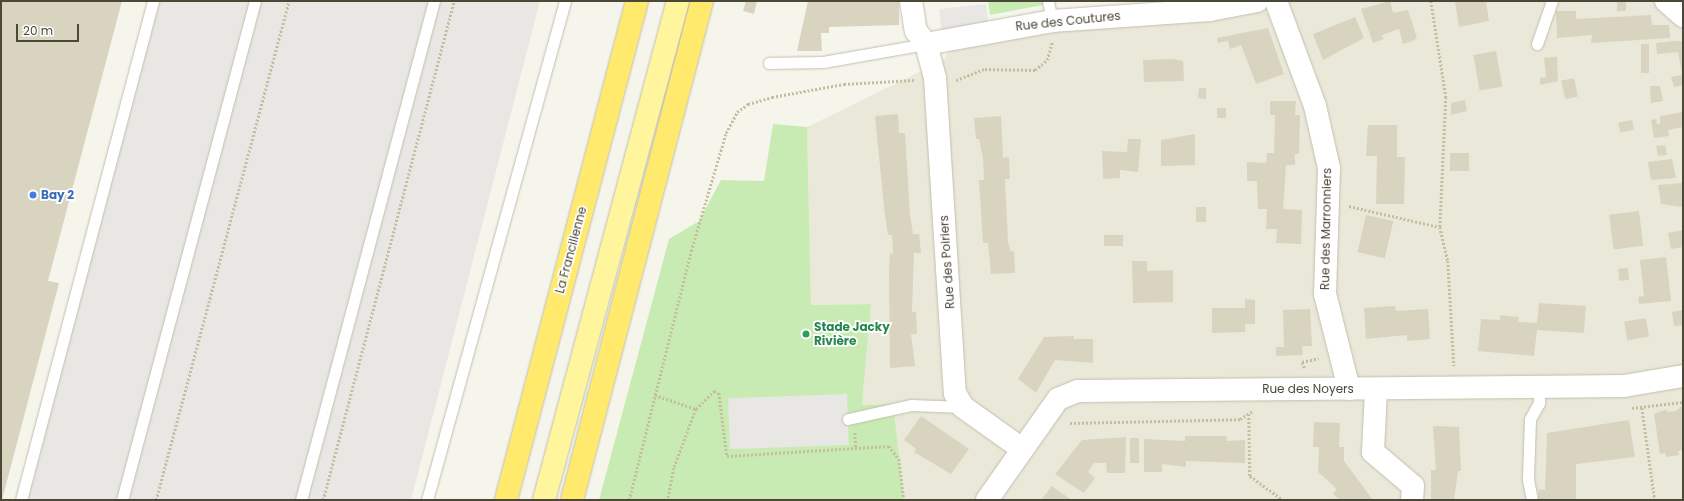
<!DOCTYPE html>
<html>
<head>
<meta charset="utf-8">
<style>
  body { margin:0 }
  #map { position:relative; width:1684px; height:501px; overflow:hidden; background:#f6f5ec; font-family:Poppins,sans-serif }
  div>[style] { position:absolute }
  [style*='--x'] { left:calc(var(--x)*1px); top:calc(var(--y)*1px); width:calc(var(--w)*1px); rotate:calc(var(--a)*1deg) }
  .residential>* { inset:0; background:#eae8d9 }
  .green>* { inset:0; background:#c8ebb3 }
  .parking>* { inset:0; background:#e8e7e3; transform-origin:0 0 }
  .building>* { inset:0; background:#d9d4c0; transform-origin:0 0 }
  .path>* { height:2.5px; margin-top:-1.25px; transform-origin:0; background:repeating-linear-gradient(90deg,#c5be9e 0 2px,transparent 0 4px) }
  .roads { filter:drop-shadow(0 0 1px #c2bfad) drop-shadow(0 0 1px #c2bfad) }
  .service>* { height:11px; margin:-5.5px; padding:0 5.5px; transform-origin:5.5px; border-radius:5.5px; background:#fff }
  .minor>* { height:22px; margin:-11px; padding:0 11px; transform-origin:11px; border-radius:11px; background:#fff }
  .primary>* { height:22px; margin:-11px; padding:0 11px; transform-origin:11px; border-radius:11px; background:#fff59c }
  .motorway>* { height:22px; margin:-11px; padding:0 11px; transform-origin:11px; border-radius:11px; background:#ffea6e }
  .dots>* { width:11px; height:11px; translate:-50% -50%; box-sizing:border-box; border:2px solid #fff; border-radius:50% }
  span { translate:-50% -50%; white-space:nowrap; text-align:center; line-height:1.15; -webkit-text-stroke:3.5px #fff; paint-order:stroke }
  .street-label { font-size:12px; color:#4b4838 }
  .shop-label { font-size:12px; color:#366cbe; font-weight:700 }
  .left { translate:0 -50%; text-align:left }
  .leisure-label { font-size:12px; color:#27864d; font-weight:700 }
  .frame { position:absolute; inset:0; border:2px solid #4b4838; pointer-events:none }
  .scale { position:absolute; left:16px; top:24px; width:63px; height:18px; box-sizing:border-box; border:2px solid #4b4838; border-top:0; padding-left:5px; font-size:12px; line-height:14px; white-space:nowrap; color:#4b4838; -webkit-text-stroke:3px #fff; paint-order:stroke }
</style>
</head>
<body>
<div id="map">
  <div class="residential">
    <i style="clip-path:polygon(1161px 1px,1683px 1px,1683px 500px,902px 500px,893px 404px,862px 405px,871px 304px,811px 305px,807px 127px,944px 60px,953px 43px,1164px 20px)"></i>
  </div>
  <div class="green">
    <i style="clip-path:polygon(988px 1px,1064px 1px,990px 15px)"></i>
    <i style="clip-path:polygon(773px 124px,807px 127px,811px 305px,871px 304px,862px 405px,893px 404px,904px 500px,599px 500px,669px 239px,699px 221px,721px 180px,764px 181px)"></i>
  </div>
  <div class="parking">
    <i style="clip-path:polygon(157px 1px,540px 1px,411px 500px,26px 500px)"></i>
    <i style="left:986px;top:4px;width:27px;height:47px;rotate:84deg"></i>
    <i style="left:847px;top:394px;width:51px;height:119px;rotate:88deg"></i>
  </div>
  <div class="building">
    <i style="clip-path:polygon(1px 1px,122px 1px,48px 281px,59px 283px,2px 500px)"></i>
    <i style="clip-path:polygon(746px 1px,757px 1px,754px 14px,743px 11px)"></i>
    <i style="clip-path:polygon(808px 1px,899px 1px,899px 25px,829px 27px,829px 33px,821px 33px,822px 51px,797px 51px)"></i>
    <i style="clip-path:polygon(1390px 1px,1393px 13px,1408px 10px,1417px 38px,1413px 41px,1403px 44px,1399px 29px,1382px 35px,1384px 39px,1373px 43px,1361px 9px)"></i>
    <i style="clip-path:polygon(1455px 1px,1486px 1px,1489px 21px,1459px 27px)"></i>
    <i style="left:1617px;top:1px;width:9px;height:10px"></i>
    <i style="clip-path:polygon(1556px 11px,1576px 11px,1576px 19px,1651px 15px,1652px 25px,1669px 25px,1670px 38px,1591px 43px,1592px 35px,1557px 38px)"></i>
    <i style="clip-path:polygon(1355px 17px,1364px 38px,1323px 60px,1313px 34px)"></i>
    <i style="clip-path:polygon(1268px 28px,1284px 74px,1256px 84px,1241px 45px,1230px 49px,1228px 41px,1218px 43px,1217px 38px)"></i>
    <i style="clip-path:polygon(1676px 41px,1683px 41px,1683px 85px,1674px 87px,1671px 77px,1682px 75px,1678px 52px,1657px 54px,1656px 43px)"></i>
    <i style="left:1641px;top:44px;width:8px;height:29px"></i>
    <i style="left:1496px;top:51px;width:36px;height:23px;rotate:80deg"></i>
    <i style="clip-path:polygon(1557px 57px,1558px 81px,1540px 85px,1540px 78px,1546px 77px,1544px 58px)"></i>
    <i style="clip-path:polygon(1174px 59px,1183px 61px,1184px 81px,1144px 82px,1143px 60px)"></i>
    <i style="left:1574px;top:78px;width:19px;height:13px;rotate:78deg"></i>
    <i style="clip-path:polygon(1650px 86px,1660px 86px,1663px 101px,1651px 103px)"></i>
    <i style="clip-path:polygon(1199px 88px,1206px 88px,1206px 99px,1198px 98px)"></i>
    <i style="clip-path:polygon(1465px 100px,1467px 111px,1451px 115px,1451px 103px)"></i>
    <i style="clip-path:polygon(1270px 101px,1296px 101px,1295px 115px,1300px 115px,1299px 154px,1295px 154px,1295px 165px,1286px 165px,1283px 209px,1302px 210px,1301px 244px,1276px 243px,1277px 229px,1266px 229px,1267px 209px,1258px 209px,1257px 181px,1247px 181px,1247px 162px,1266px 163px,1267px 153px,1274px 153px,1275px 115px,1270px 115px)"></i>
    <i style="left:1217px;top:108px;width:9px;height:10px"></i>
    <i style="clip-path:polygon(1683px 112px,1683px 127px,1668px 130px,1669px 136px,1654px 138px,1651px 120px,1656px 119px,1657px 124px,1660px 124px,1660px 116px)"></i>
    <i style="clip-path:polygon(898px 114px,899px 133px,905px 133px,910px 215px,913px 234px,919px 234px,921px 253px,914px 253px,912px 312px,916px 312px,917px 334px,911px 334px,915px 366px,890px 368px,889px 272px,890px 254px,893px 253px,892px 235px,888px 235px,885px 216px,875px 116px)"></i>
    <i style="clip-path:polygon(1001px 116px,1003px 158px,1009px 157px,1010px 179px,1005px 179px,1008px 242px,1011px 252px,1014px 251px,1015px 273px,991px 274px,988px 243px,983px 243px,979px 180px,984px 180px,983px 158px,979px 139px,976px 139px,974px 118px)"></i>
    <i style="left:1632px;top:120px;width:10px;height:14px;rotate:79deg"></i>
    <i style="clip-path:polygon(1368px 125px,1397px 125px,1397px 157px,1405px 157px,1404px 204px,1376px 204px,1377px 156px,1366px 156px)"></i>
    <i style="clip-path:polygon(1195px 134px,1195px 165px,1161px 166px,1161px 140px)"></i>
    <i style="clip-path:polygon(1128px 139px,1141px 139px,1138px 172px,1120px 170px,1120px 178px,1103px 179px,1102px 151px,1127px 152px)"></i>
    <i style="clip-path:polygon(1665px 145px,1667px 155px,1658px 156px,1656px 146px)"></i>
    <i style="left:1450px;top:153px;width:19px;height:18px"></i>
    <i style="clip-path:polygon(1672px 159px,1676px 178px,1651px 180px,1648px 162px)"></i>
    <i style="clip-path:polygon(1683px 183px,1683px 207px,1661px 204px,1658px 185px)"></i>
    <i style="left:1196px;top:207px;width:10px;height:15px"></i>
    <i style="left:1639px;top:211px;width:35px;height:30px;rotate:83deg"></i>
    <i style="left:1366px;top:215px;width:28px;height:38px;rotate:13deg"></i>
    <i style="clip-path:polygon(1683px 230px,1683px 247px,1671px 249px,1668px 233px)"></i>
    <i style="left:1104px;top:235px;width:19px;height:11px"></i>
    <i style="clip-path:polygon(1666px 257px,1671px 301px,1639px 304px,1638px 297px,1644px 296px,1640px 260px)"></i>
    <i style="clip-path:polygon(1132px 261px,1147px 261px,1147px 271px,1173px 270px,1173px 302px,1133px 303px)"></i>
    <i style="left:1628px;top:268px;width:12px;height:10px;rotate:85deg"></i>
    <i style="clip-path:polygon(1245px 299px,1255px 300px,1255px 324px,1245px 324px,1245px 332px,1212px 333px,1212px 308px,1245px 308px)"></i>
    <i style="clip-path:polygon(1539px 303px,1586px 306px,1584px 333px,1537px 330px,1534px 356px,1478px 351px,1481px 319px,1500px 320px,1500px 315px,1519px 317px,1518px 322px,1537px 323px)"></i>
    <i style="clip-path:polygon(1395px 306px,1396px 311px,1428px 309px,1430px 339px,1407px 341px,1407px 335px,1366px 339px,1364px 308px)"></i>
    <i style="clip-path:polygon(1310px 309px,1312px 346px,1302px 346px,1303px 355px,1276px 356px,1276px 347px,1284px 347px,1283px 310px)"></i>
    <i style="clip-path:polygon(1683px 310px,1683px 325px,1674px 326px,1672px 312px)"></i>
    <i style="left:1646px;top:318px;width:19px;height:22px;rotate:81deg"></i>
    <i style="clip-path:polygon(1074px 336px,1074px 339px,1093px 339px,1093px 363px,1055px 360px,1036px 393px,1018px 379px,1044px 337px)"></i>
    <i style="clip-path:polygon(1683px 405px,1683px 450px,1678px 451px,1679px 455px,1666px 457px,1665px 453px,1660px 454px,1654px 414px,1667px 409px,1667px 412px,1676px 411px)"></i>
    <i style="clip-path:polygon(921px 416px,969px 449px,951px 474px,914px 452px,916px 449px,904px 440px)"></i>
    <i style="clip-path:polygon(1629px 420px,1635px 457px,1576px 464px,1576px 500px,1538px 500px,1539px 489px,1545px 490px,1547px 433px)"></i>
    <i style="clip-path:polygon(1314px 422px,1340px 423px,1339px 447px,1344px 447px,1344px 461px,1373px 500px,1340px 500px,1333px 494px,1337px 489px,1318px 472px,1319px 447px,1313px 447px)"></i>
    <i style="clip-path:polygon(1433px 426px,1459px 427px,1461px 471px,1458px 471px,1454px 500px,1431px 500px,1431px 470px,1436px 470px)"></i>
    <i style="clip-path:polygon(1185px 436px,1226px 436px,1227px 441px,1245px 440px,1245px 463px,1186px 461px,1186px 467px,1162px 464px,1162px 472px,1144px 472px,1144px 439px,1185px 441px)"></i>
    <i style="clip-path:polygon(1126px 437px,1125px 473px,1107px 473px,1106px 463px,1094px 463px,1088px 472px,1095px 478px,1084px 493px,1055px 474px,1082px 440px)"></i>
    <i style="left:1130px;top:438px;width:9px;height:25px"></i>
    <i style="clip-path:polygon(1052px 486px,1070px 499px,1069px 500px,1041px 500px)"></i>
  </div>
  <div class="path">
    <i style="--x:1431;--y:1;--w:97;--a:81.1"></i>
    <i style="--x:1446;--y:97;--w:130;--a:92.6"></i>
    <i style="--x:1440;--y:227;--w:35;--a:77"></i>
    <i style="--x:1448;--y:261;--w:105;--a:86.7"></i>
    <i style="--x:956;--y:80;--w:31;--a:-21"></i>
    <i style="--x:985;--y:69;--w:50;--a:1.1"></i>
    <i style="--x:1035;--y:70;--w:16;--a:-40"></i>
    <i style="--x:1047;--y:60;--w:19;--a:-74"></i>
    <i style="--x:1349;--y:206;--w:92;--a:13.1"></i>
    <i style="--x:1304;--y:368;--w:6;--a:-108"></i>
    <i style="--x:1302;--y:362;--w:17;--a:-13"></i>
    <i style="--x:655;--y:395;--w:43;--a:18.9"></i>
    <i style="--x:696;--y:409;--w:63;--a:110.4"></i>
    <i style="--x:674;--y:468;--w:33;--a:101"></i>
    <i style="--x:1632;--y:408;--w:51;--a:-6.7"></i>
    <i style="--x:1642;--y:408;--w:93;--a:82"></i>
    <i style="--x:696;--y:409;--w:25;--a:-45"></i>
    <i style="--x:714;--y:391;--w:5;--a:22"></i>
    <i style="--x:719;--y:393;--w:64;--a:82.8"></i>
    <i style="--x:727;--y:456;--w:162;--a:-3.5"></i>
    <i style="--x:889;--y:446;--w:16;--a:52"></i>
    <i style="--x:899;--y:459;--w:41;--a:83"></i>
    <i style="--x:1249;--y:414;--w:62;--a:89.1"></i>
    <i style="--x:1250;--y:476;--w:41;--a:36"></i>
    <i style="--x:1070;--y:423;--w:170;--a:-1.3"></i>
    <i style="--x:1240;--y:419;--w:15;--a:-32"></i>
    <i style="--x:855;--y:433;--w:15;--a:86"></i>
    <i style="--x:156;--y:500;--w:516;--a:-75.08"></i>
    <i style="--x:323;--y:500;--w:516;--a:-75.29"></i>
    <i style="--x:629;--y:500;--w:257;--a:-76"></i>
    <i style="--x:691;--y:251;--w:123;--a:-73.5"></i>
    <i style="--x:726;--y:133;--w:24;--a:-62"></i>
    <i style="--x:737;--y:112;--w:14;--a:-36"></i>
    <i style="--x:748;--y:104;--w:25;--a:-16"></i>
    <i style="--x:772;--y:97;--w:73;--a:-10.2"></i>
    <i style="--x:844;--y:84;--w:70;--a:-3.3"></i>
  </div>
  <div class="roads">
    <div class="service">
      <i style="--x:1048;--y:1;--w:20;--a:79"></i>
      <i style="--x:1537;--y:44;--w:46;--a:-70.8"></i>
      <i style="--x:769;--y:63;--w:54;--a:-1.1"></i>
      <i style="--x:823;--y:62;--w:105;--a:-9.9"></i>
      <i style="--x:848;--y:419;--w:65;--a:-12.5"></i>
      <i style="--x:911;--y:405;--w:52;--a:2.2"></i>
      <i style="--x:21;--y:500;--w:516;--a:-75.18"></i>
      <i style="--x:122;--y:500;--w:516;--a:-75.08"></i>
      <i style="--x:301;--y:500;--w:516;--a:-75.08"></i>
      <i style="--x:427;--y:500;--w:518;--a:-74.54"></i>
      <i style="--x:1532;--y:500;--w:21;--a:-101"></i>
      <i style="--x:1528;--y:479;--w:60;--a:-88.1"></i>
      <i style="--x:1530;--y:419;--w:18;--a:-61"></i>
      <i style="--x:1539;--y:403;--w:15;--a:-90"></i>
    </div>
    <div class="minor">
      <i style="--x:911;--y:1;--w:30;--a:81"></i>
      <i style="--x:916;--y:31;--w:16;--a:52"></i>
      <i style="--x:926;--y:44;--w:35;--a:75"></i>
      <i style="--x:935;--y:78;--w:316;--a:86.4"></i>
      <i style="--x:955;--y:393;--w:16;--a:60"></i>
      <i style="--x:963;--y:407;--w:72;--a:35.4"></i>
      <i style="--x:1276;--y:1;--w:112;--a:69.6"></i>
      <i style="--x:1315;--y:106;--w:64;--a:77.3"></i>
      <i style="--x:1329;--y:168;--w:126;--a:91.8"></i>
      <i style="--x:1325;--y:294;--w:98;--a:75.8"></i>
      <i style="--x:1666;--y:1;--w:23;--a:41"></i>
      <i style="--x:926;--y:44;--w:128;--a:-10.3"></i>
      <i style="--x:1052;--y:21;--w:158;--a:-4"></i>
      <i style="--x:1210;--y:10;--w:48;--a:-10.8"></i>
      <i style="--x:1376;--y:390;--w:62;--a:92.8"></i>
      <i style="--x:1373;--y:452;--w:52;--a:40.4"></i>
      <i style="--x:1413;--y:486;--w:14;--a:94"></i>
      <i style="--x:987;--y:500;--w:123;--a:-54.9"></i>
      <i style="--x:1058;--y:399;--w:22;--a:-22"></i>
      <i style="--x:1078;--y:391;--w:546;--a:-0.52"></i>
      <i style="--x:1624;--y:386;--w:60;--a:-9.6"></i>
    </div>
    <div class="primary">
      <i style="--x:544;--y:500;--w:517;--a:-74.97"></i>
    </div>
    <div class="motorway">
      <i style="--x:506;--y:500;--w:516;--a:-75.29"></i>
      <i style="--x:572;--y:500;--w:516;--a:-75.4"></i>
    </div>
  </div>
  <div class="dots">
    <i style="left:33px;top:195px;background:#3f7fe0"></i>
    <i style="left:806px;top:334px;background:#2e9e5b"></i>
  </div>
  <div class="street-label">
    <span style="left:1068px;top:21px;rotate:-6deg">Rue des Coutures</span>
    <span style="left:1326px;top:229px;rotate:-89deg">Rue des Marronniers</span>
    <span style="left:571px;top:250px;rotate:-75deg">La Francilienne</span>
    <span style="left:947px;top:262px;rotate:-94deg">Rue des Poiriers</span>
    <span style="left:1308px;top:389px">Rue des Noyers</span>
  </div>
  <div class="shop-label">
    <span class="left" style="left:41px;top:195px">Bay 2</span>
  </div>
  <div class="leisure-label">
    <span class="left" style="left:814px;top:334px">Stade Jacky<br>Rivière</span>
  </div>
  <div class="frame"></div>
  <div class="scale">20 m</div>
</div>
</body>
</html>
